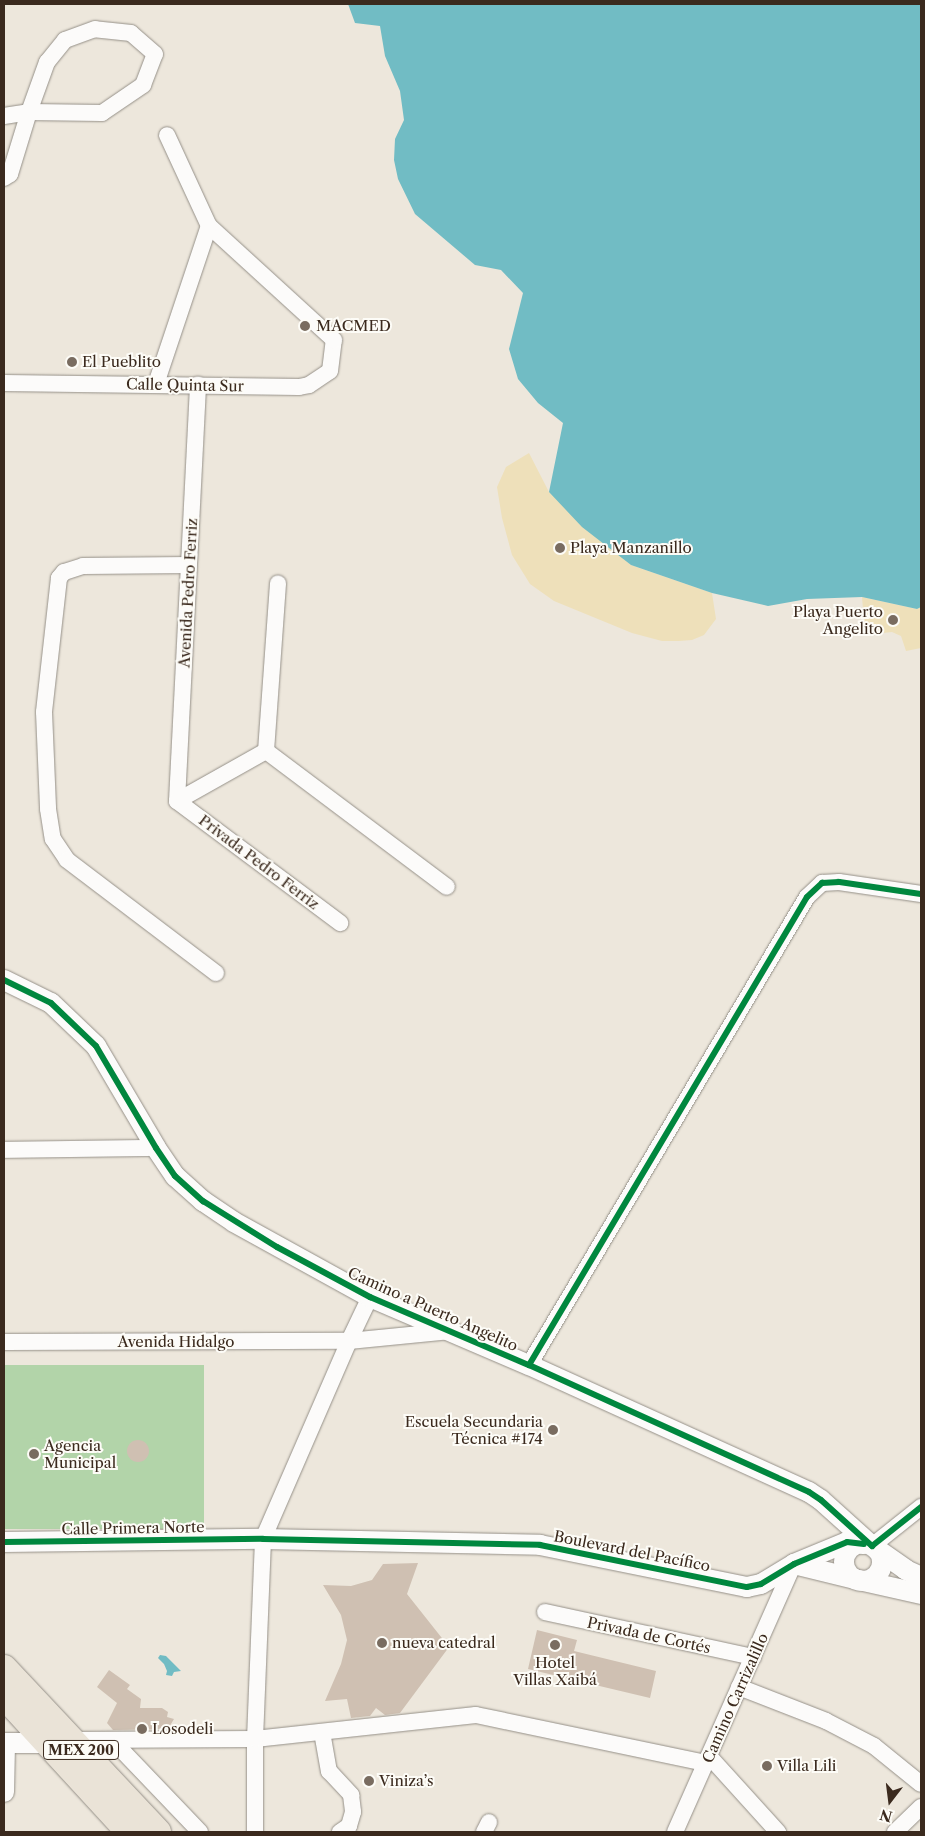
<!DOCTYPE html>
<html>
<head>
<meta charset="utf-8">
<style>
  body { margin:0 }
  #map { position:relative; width:925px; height:1836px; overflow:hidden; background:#ede7dc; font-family:"Libre Caslon Text",serif }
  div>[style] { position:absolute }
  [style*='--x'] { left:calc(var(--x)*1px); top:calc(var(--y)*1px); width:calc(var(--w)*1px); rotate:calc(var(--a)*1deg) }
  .green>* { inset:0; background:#b2d4a9; transform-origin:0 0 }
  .sand>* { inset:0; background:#eee0ba }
  .water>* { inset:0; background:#71bcc4 }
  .building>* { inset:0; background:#cfc0b2 }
  .round { border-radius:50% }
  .roads { filter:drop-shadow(0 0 1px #959088) drop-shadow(0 0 1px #959088) }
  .minor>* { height:16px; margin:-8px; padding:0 8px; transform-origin:8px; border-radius:8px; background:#fcfbfa }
  .tertiary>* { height:20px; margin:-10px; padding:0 10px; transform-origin:10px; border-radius:10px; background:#fcfbfa }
  .tertiary>.ring { margin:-10px; padding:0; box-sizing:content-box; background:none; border:20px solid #fcfbfa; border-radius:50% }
  .trunk>* { height:26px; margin:-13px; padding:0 13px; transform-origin:13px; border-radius:13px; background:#eae3d7 }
  .cycleway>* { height:6px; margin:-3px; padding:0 3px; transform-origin:3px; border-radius:3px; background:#00873e }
  .dots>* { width:14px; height:14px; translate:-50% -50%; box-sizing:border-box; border:2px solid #fdfcf7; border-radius:50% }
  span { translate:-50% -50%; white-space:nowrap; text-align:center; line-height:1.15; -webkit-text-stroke:4px #fdfcf7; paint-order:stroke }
  .shield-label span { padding:1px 4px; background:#fdfcf7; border:1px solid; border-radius:4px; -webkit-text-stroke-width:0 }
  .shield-label { font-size:14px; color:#3b2a1e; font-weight:700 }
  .poi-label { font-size:15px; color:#3b2a1e }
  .left { translate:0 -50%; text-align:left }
  .right { translate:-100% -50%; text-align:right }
  .street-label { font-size:15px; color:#3b2a1e }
  .frame { position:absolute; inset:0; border:5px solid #3b2a1e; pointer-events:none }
  .north { position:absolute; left:865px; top:1776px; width:50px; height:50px; -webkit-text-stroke:4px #fdfcf7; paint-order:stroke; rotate:195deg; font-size:14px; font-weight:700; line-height:20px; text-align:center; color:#3b2a1e }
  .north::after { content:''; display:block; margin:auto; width:18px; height:22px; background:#3b2a1e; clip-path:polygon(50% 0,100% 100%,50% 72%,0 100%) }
</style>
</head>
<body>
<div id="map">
  <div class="green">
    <i style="left:4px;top:1365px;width:200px;height:164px"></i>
  </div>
  <div class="sand">
    <i style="clip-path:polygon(529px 453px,549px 492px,631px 565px,712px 593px,716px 619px,704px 635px,692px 640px,679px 641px,662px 641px,632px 633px,554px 601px,530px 584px,512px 555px,502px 518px,497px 487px,506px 467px)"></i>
    <i style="clip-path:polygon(862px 597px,917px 609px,921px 607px,921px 648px,906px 651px,901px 636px,892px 632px,865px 635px)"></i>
  </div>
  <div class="water">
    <i style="clip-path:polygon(348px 4px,921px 4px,921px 607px,917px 609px,862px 597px,807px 599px,768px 606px,712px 593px,631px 565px,582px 527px,549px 492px,563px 423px,538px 403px,518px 379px,509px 349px,523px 293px,501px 270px,475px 265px,415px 214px,398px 179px,394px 160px,395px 139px,404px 120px,400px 91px,385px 56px,380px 26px,355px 23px)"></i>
    <i style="clip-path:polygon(160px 1655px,166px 1656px,181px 1671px,174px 1672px,172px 1676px,166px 1675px,167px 1671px,164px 1664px,158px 1658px)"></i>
  </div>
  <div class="building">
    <i class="round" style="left:127px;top:1440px;width:22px;height:22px"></i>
    <i style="clip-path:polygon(418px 1563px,407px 1594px,449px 1647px,400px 1713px,385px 1715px,376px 1708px,370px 1716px,351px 1718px,347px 1699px,325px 1701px,341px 1664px,347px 1640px,341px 1615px,323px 1585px,351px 1586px,372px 1580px,383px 1564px)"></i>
    <i style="clip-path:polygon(537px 1630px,577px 1640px,574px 1651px,656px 1671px,650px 1698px,528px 1669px)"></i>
    <i style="clip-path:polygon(109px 1670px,130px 1685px,127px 1689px,141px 1699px,140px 1708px,162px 1708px,168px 1712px,167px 1717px,174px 1719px,168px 1729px,113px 1730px,107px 1723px,117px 1703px,97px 1687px)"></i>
  </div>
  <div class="roads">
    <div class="minor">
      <i style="--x:4;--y:116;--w:25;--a:-9"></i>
      <i style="--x:29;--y:112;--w:73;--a:0.8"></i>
      <i style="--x:102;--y:113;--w:50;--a:-34.3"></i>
      <i style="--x:143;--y:85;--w:33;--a:-69"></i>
      <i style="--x:155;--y:54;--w:32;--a:-139"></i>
      <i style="--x:131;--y:33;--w:36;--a:-174"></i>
      <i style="--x:95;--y:29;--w:32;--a:160"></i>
      <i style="--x:65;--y:40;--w:28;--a:129"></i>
      <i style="--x:47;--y:62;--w:53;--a:109.8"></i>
      <i style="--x:29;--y:112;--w:65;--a:107"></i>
      <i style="--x:10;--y:174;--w:7;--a:146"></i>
      <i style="--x:4;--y:383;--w:295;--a:0.8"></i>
      <i style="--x:299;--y:387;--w:10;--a:-11"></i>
      <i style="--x:309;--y:385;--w:25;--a:-34"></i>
      <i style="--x:330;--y:371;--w:31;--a:-83"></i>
      <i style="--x:334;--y:340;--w:169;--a:-137.6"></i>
      <i style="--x:209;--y:226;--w:100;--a:-114.8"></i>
      <i style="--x:156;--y:384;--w:167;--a:-71.5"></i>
      <i style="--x:189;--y:565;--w:106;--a:179.5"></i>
      <i style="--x:83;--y:566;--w:20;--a:162"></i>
      <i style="--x:64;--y:572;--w:8;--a:130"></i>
      <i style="--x:59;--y:578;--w:135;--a:96.4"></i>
      <i style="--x:44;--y:712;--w:97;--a:87.6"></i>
      <i style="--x:48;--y:809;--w:30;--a:81"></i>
      <i style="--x:53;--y:839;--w:25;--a:56"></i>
      <i style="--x:67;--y:860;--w:187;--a:37.2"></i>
      <i style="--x:266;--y:751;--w:226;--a:36.9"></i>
      <i style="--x:266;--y:751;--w:168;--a:-85.9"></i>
      <i style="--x:177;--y:801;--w:417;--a:-87.1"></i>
      <i style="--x:177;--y:801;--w:204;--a:36.8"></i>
      <i style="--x:177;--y:801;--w:102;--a:-29.3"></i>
      <i style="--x:4;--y:1150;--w:152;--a:-0.8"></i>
      <i style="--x:4;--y:1342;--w:345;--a:-0.2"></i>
      <i style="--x:349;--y:1341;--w:102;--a:-5.6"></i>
      <i style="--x:529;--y:1365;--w:544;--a:-59.29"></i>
      <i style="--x:807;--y:897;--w:21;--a:-43"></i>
      <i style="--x:822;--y:883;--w:17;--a:-3"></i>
      <i style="--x:839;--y:882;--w:83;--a:8.3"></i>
      <i style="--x:872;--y:1546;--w:63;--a:-38.5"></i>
      <i style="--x:545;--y:1612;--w:213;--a:12.2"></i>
      <i style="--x:739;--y:1687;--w:93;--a:21.3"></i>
      <i style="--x:826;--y:1721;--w:54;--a:27.5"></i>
      <i style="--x:874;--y:1746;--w:60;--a:39"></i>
      <i style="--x:322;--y:1732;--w:40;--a:80"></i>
      <i style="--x:329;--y:1771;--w:33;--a:47"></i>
      <i style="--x:351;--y:1795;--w:17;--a:83"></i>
      <i style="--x:353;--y:1812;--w:15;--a:106"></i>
      <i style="--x:349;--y:1826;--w:11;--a:146"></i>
      <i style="--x:72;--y:1740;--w:183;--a:-0.3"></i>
      <i style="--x:255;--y:1739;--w:222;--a:-6.2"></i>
      <i style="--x:476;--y:1715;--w:235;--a:11.8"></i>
      <i style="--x:113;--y:1741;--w:126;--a:46.3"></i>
      <i style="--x:709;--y:1756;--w:103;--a:47.8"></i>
      <i style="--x:255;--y:1832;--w:93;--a:-90"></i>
      <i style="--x:255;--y:1739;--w:200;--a:-87.7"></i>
      <i style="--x:263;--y:1539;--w:216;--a:-66.5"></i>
      <i style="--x:349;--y:1341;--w:49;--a:-64.5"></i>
      <i style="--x:484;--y:1832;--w:11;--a:-63"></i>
      <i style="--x:675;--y:1832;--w:293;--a:-66.1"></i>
      <i style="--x:895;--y:1832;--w:36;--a:-44"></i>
    </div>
    <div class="tertiary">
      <i style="--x:4;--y:980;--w:52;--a:26.1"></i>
      <i style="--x:51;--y:1003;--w:62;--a:43.7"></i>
      <i style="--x:96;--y:1046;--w:118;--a:59.5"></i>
      <i style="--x:156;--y:1148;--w:34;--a:56"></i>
      <i style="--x:175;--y:1176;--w:38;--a:42"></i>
      <i style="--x:203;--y:1201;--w:37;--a:34"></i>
      <i style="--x:234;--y:1222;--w:155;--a:28.9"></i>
      <i style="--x:370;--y:1297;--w:173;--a:23.2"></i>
      <i style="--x:529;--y:1365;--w:307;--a:24.4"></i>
      <i style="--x:809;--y:1492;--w:14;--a:34"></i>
      <i style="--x:821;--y:1500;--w:69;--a:42"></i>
      <i style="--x:4;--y:1542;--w:259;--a:-0.7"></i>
      <i style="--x:263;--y:1539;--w:277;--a:1.2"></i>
      <i style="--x:540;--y:1545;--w:211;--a:11.5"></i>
      <i style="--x:747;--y:1587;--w:14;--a:-12"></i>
      <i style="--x:761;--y:1584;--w:39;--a:-31"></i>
      <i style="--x:794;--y:1564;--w:57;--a:-22.5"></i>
      <i style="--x:847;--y:1542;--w:17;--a:7"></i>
      <i class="ring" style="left:844px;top:1543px;width:18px;height:18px"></i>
      <i style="--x:875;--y:1548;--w:38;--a:35"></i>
      <i style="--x:906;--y:1570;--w:17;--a:25"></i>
      <i style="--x:794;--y:1564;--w:63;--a:13.8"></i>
      <i style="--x:859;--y:1580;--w:64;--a:12.7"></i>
      <i style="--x:4;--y:1743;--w:43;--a:0"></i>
      <i style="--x:4;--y:1792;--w:49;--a:-88.8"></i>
    </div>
    <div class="trunk">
      <i style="--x:4;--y:1668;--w:225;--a:46.8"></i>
      <i style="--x:4;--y:1696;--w:185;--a:47.4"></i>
    </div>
  </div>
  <div class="cycleway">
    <i style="--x:4;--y:980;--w:52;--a:26.1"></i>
    <i style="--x:51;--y:1003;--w:62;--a:43.7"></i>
    <i style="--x:96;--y:1046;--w:118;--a:59.5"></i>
    <i style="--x:156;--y:1148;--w:34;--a:56"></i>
    <i style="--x:175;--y:1176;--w:38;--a:42"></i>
    <i style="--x:203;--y:1201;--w:87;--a:31.9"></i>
    <i style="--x:277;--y:1247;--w:106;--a:28.3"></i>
    <i style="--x:370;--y:1297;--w:173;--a:23.2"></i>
    <i style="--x:529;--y:1365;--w:307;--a:24.4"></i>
    <i style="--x:809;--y:1492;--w:14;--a:34"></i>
    <i style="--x:821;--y:1500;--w:69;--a:42"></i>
    <i style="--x:872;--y:1546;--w:63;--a:-38.5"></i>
    <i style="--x:529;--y:1365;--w:544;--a:-59.29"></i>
    <i style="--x:807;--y:897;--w:21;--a:-43"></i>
    <i style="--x:822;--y:883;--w:17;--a:-3"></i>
    <i style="--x:839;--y:882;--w:83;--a:8.3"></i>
    <i style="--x:4;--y:1542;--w:259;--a:-0.7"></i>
    <i style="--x:263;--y:1539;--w:277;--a:1.2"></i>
    <i style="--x:540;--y:1545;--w:211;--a:11.5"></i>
    <i style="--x:747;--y:1587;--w:14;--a:-12"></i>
    <i style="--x:761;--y:1584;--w:39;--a:-31"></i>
    <i style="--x:794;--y:1564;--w:57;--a:-22.5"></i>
    <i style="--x:847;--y:1542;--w:17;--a:7"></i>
  </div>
  <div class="dots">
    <i style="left:305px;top:326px;background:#796c60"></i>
    <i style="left:72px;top:362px;background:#796c60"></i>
    <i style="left:560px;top:548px;background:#796c60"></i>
    <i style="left:893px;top:620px;background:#796c60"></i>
    <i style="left:553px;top:1430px;background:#796c60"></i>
    <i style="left:34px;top:1454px;background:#796c60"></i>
    <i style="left:382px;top:1643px;background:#796c60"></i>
    <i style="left:555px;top:1645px;background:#796c60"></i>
    <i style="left:142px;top:1729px;background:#796c60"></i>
    <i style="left:767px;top:1766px;background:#796c60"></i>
    <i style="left:369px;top:1781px;background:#796c60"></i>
  </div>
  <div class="shield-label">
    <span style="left:81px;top:1750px">MEX 200</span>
  </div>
  <div class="poi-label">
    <span class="left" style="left:316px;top:326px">MACMED</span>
    <span class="left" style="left:82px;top:362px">El Pueblito</span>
    <span class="left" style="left:570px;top:548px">Playa Manzanillo</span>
    <span class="right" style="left:883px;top:620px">Playa Puerto<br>Angelito</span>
    <span class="right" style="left:543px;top:1430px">Escuela Secundaria<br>Técnica #174</span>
    <span class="left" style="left:44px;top:1454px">Agencia<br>Municipal</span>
    <span class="left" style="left:392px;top:1643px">nueva catedral</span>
    <span style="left:555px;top:1671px">Hotel<br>Villas Xaibá</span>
    <span class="left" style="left:152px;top:1729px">Losodeli</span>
    <span class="left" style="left:777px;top:1766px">Villa Lili</span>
    <span class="left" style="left:379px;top:1781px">Viniza’s</span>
  </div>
  <div class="street-label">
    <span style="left:185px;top:385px;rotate:1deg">Calle Quinta Sur</span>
    <span style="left:188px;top:593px;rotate:-87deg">Avenida Pedro Ferriz</span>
    <span style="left:259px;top:862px;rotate:37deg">Privada Pedro Ferriz</span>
    <span style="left:433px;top:1309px;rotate:24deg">Camino a Puerto Angelito</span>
    <span style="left:176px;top:1342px">Avenida Hidalgo</span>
    <span style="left:133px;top:1528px;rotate:-1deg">Calle Primera Norte</span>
    <span style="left:632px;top:1551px;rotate:11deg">Boulevard del Pacífico</span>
    <span style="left:649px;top:1635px;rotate:12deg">Privada de Cortés</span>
    <span style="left:735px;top:1698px;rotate:-66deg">Camino Carrizalillo</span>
  </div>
  <div class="frame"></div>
  <div class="north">N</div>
</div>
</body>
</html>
